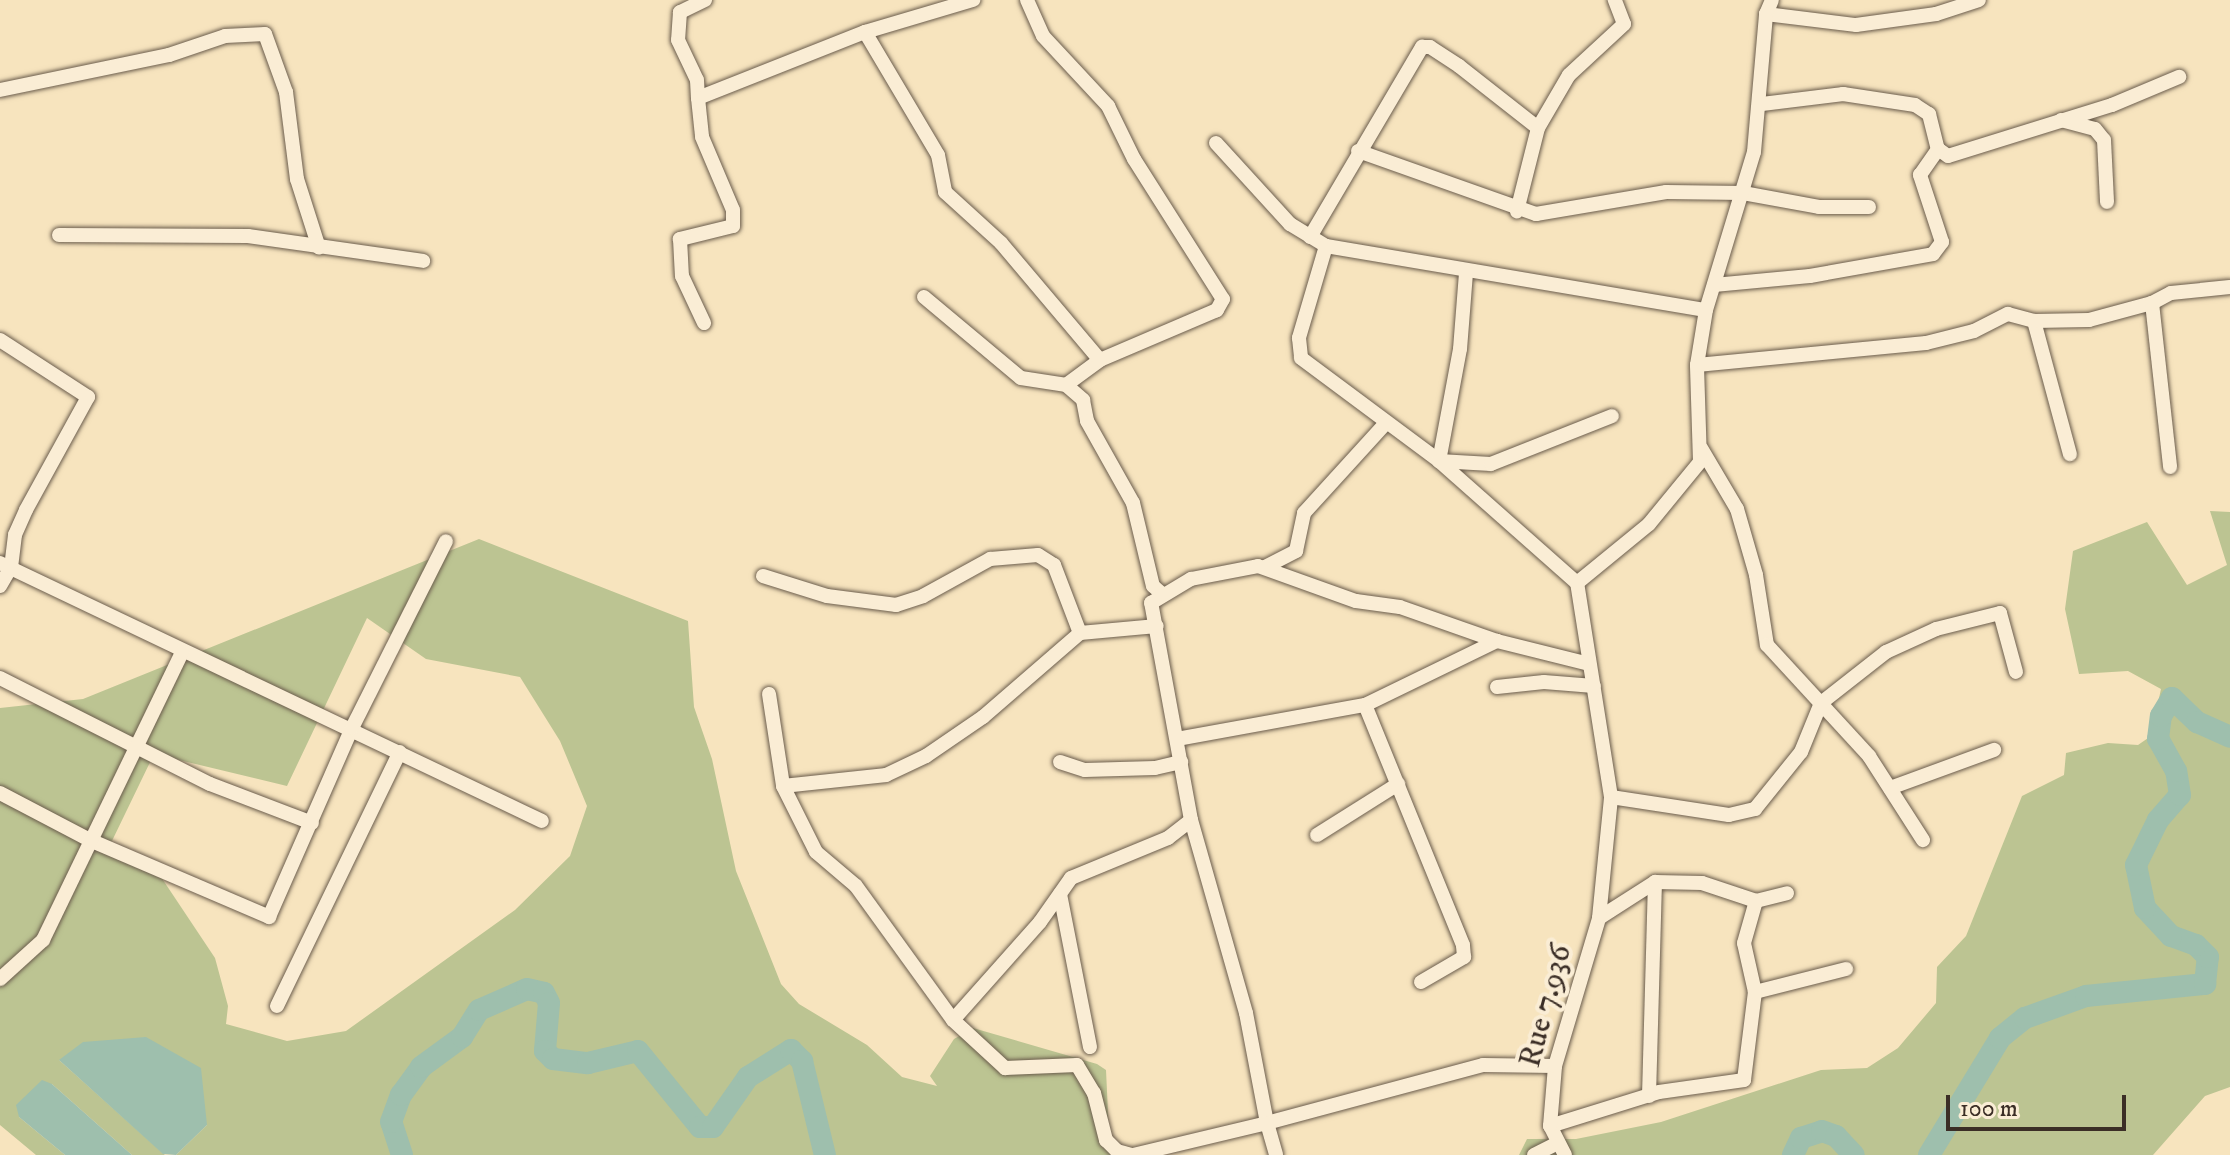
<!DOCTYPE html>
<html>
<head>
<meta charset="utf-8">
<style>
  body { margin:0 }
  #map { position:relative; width:2230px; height:1155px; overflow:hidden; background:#f7e4be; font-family:"IM FELL DW Pica",serif }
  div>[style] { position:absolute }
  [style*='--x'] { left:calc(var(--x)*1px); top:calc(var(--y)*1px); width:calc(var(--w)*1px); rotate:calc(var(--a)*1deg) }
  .green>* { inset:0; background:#bcc492 }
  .water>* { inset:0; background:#9ebfad }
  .river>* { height:22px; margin:-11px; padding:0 11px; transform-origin:11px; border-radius:11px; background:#9ebfad }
  .roads { filter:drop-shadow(0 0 2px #6a5c4c) drop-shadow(0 0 2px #6a5c4c) }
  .minor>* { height:14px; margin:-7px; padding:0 7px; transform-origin:7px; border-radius:7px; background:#faedd5 }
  span { translate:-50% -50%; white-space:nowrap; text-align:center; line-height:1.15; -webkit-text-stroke:8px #faedd5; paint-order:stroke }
  .street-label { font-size:32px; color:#3b2e26 }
  .scale { position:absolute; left:1946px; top:1095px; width:180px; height:36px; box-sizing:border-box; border:4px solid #3b2e26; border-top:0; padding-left:10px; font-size:24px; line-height:28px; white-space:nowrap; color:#3b2e26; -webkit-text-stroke:6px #faedd5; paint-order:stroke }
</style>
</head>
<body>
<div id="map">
  <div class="green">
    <i style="clip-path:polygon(2210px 511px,2230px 512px,2230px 1087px,2205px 1096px,2153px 1155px,1519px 1155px,1527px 1139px,1576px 1139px,1661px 1122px,1821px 1070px,1867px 1068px,1898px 1048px,1936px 1003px,1937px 967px,1966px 936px,2022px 796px,2064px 775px,2066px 753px,2108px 743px,2138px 745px,2151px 736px,2161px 689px,2128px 671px,2079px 674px,2065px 609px,2073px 551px,2147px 522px,2187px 585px,2227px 565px)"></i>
    <i style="clip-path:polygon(evenodd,479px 539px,688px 621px,694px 707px,712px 759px,736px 871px,781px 984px,799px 1004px,867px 1045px,902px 1077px,937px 1086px,930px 1076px,954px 1039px,973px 1028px,1097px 1064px,1106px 1070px,1110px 1155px,176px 1155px,207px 1125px,59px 1060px,165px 1155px,132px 1155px,52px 1084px,19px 1117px,65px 1155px,36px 1155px,0 1125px,0 708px,83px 699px,479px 539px,367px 618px,426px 659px,520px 677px,560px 741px,587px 806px,570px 856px,515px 910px,346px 1031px,287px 1041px,226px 1024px,228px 1006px,215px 958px,161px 877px,111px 843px,154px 754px,287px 786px,367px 618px)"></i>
  </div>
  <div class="water">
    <i style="clip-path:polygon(146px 1037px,201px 1068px,207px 1125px,176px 1155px,163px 1154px,59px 1060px,83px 1042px)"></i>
    <i style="clip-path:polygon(42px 1080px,52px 1084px,132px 1155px,65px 1155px,19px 1117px,16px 1105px)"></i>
  </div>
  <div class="river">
    <i style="--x:402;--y:1155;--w:35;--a:-108"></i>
    <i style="--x:391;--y:1122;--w:29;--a:-70"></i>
    <i style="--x:401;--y:1095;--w:34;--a:-54"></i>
    <i style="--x:421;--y:1067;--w:51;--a:-36.2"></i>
    <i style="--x:462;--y:1037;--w:32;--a:-58"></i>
    <i style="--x:479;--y:1010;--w:52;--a:-23.6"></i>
    <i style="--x:527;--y:989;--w:17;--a:13"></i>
    <i style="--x:544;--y:993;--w:11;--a:63"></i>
    <i style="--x:549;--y:1003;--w:48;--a:94.8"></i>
    <i style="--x:545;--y:1051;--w:11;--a:45"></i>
    <i style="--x:553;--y:1059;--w:35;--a:7"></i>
    <i style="--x:588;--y:1063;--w:51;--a:-13.5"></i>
    <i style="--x:638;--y:1051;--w:98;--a:50.8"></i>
    <i style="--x:700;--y:1127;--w:13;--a:0"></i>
    <i style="--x:713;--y:1127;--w:61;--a:-55"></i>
    <i style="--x:748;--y:1077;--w:51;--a:-32.1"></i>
    <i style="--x:791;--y:1050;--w:16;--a:45"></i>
    <i style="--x:802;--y:1061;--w:97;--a:76.3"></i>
    <i style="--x:1793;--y:1155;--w:19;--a:-65"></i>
    <i style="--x:1801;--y:1138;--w:22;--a:-18"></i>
    <i style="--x:1822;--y:1131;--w:15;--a:20"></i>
    <i style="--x:1836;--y:1136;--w:26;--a:47"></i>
    <i style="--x:1929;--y:1155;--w:137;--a:-58.7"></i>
    <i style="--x:2000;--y:1038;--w:32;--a:-39"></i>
    <i style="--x:2025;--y:1018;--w:65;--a:-19.8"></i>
    <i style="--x:2086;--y:996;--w:120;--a:-5.8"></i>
    <i style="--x:2205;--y:984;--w:27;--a:-84"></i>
    <i style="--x:2208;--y:957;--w:17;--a:-135"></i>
    <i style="--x:2196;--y:945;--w:27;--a:-160"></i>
    <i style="--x:2171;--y:936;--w:38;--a:-133"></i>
    <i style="--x:2145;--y:908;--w:44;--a:-101.8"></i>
    <i style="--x:2136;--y:865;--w:50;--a:-63.9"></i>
    <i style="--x:2158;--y:820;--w:33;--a:-49"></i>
    <i style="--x:2180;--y:795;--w:24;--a:-99"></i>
    <i style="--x:2176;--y:771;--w:37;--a:-119"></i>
    <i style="--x:2158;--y:739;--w:23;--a:-83"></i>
    <i style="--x:2161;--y:716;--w:21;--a:-59"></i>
    <i style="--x:2172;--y:698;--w:35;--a:44"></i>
    <i style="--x:2197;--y:722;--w:36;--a:24"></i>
  </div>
  <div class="roads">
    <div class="minor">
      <i style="--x:705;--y:0;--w:28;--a:154"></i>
      <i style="--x:680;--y:12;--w:28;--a:94"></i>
      <i style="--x:678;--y:40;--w:44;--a:64.6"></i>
      <i style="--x:697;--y:80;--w:18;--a:87"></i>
      <i style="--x:698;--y:98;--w:180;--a:-21.6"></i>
      <i style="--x:865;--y:32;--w:113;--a:-16.5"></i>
      <i style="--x:1027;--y:0;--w:39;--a:66"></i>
      <i style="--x:1043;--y:36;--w:96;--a:47.1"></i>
      <i style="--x:1108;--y:106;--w:59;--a:63.9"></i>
      <i style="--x:1134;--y:159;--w:166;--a:57.6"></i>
      <i style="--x:1223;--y:299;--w:13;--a:119"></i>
      <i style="--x:1217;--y:310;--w:127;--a:156.9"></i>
      <i style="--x:1100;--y:360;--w:42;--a:143.7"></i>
      <i style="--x:1066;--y:385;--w:23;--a:41"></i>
      <i style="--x:1083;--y:400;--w:21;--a:79"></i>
      <i style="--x:1087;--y:421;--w:94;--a:60.7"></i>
      <i style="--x:1133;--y:503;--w:85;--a:76.5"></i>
      <i style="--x:1153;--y:586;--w:11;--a:41"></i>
      <i style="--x:1766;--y:14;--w:91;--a:7"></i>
      <i style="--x:1856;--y:25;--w:81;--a:-7.8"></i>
      <i style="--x:1936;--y:14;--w:45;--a:-18"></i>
      <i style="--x:865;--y:32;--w:143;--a:59.3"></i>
      <i style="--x:938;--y:155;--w:38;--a:79"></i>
      <i style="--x:945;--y:192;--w:76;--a:42.3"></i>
      <i style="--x:1001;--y:243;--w:153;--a:49.8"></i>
      <i style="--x:0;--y:90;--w:173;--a:-11.7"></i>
      <i style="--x:169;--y:55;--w:59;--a:-18.7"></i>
      <i style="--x:225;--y:36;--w:40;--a:-2.9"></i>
      <i style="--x:265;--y:34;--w:62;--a:70.1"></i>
      <i style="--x:286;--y:92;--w:88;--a:82.8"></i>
      <i style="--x:297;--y:179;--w:72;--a:72.3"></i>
      <i style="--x:698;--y:98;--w:39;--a:84"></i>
      <i style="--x:702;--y:137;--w:79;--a:67"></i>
      <i style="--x:733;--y:210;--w:16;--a:90"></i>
      <i style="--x:733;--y:226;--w:55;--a:166.2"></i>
      <i style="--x:680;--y:239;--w:37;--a:87"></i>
      <i style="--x:682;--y:276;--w:52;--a:64.9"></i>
      <i style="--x:1762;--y:104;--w:82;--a:-7"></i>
      <i style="--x:1843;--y:94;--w:73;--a:8.7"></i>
      <i style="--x:1915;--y:105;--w:17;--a:33"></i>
      <i style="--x:1929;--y:114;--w:36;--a:76"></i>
      <i style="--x:1938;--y:149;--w:12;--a:35"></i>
      <i style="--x:1948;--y:156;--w:172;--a:-17.3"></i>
      <i style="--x:2112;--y:105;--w:73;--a:-22.7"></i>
      <i style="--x:2061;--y:120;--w:35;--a:15"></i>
      <i style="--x:2095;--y:129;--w:14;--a:51"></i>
      <i style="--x:2104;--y:140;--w:62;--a:87.2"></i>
      <i style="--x:1538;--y:128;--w:61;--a:-59.7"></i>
      <i style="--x:1569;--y:75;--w:75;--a:-42.8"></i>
      <i style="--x:1624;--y:24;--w:26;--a:-111"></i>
      <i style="--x:1216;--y:143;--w:110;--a:47.6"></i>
      <i style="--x:1290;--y:224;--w:42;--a:31.4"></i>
      <i style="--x:1326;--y:246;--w:385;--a:9.6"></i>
      <i style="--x:1358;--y:151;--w:189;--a:19.5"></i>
      <i style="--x:1536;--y:214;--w:132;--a:-9.6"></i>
      <i style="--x:1666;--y:192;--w:77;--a:0.7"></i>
      <i style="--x:1743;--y:193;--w:77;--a:10.4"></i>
      <i style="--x:1819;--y:207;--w:50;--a:0"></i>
      <i style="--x:59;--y:235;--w:189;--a:0.3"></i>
      <i style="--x:248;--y:236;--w:177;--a:8.1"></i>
      <i style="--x:1310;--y:237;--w:221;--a:-59.5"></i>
      <i style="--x:1422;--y:47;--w:8;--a:0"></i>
      <i style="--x:1430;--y:47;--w:35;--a:33"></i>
      <i style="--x:1459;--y:66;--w:100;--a:38.1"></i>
      <i style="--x:1538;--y:128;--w:86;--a:104.2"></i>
      <i style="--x:1326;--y:246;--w:96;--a:106.4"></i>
      <i style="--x:1299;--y:338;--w:20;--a:84"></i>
      <i style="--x:1301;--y:358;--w:172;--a:36.7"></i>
      <i style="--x:1439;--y:461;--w:184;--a:41.5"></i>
      <i style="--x:1466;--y:273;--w:76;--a:94.5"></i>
      <i style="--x:1460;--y:349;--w:114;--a:100.6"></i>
      <i style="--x:1439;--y:461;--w:52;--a:3.3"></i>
      <i style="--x:1491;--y:464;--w:130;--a:-21.6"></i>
      <i style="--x:1714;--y:285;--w:96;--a:-5.4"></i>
      <i style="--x:1810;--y:276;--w:125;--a:-10.1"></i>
      <i style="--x:1933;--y:254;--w:15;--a:-53"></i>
      <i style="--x:1942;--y:242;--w:71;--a:-108.2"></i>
      <i style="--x:1920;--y:175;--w:32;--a:-55"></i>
      <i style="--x:924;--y:297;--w:126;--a:39.9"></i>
      <i style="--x:1021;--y:378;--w:46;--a:8.8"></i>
      <i style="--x:2152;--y:303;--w:165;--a:83.7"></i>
      <i style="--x:2034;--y:321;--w:138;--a:74.9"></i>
      <i style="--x:0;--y:340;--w:105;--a:32.9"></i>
      <i style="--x:88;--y:397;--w:129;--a:118.8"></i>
      <i style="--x:26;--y:510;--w:27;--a:114"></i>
      <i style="--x:15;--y:535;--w:32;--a:97"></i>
      <i style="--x:11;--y:567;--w:22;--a:120"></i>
      <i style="--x:1697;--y:365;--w:230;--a:-5.5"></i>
      <i style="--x:1926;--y:343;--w:49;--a:-14"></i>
      <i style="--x:1974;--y:331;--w:38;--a:-27"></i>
      <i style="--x:2008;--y:314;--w:27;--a:15"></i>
      <i style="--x:2034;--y:321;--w:55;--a:-1"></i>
      <i style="--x:2089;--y:320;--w:65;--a:-15.1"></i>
      <i style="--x:2152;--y:303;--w:21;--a:-28"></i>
      <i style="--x:2171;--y:293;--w:59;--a:-5.8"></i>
      <i style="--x:1701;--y:448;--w:71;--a:59.5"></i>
      <i style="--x:1737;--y:509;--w:69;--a:73.9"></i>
      <i style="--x:1756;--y:575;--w:71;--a:81.1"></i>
      <i style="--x:1767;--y:645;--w:151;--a:47.4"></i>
      <i style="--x:1869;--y:756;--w:100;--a:57.3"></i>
      <i style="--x:0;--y:563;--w:600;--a:25.46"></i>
      <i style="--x:1265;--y:567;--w:35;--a:-27"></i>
      <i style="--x:1296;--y:551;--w:39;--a:-78"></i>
      <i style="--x:1304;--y:513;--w:119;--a:-47.7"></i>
      <i style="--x:763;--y:576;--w:67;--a:17.4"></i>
      <i style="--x:827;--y:596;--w:70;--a:7.4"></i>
      <i style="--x:896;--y:605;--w:28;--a:-18"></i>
      <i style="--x:923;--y:596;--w:77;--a:-28.9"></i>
      <i style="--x:990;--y:559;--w:48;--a:-4.8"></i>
      <i style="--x:1038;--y:555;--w:19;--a:32"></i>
      <i style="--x:1054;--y:565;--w:73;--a:69.1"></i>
      <i style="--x:0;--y:678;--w:235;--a:26.8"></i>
      <i style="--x:210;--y:784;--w:109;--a:20.9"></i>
      <i style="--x:1497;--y:687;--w:47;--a:-6.1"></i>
      <i style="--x:1544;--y:682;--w:50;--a:4.6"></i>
      <i style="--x:769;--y:694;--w:93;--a:81.3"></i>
      <i style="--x:783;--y:786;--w:74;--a:63.4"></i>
      <i style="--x:816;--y:852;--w:52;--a:40.4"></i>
      <i style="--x:856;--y:886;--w:165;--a:54.1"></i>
      <i style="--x:953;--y:1020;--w:71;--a:42.7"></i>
      <i style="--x:1005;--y:1068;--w:72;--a:-2.4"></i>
      <i style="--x:1077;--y:1065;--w:33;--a:59"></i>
      <i style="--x:1094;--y:1093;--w:49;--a:75.7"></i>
      <i style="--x:1106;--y:1140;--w:16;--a:45"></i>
      <i style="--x:1117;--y:1151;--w:16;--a:15"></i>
      <i style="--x:1177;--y:739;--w:191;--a:-10.3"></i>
      <i style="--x:1060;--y:762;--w:26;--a:18"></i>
      <i style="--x:1085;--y:770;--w:70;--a:-1.6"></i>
      <i style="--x:1155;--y:768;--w:27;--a:-13"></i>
      <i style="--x:783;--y:786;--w:104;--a:-6.1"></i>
      <i style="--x:886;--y:775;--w:44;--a:-25.4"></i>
      <i style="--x:926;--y:756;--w:69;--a:-34.4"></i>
      <i style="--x:983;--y:717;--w:128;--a:-40.9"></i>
      <i style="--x:1080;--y:633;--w:77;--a:-5.2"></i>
      <i style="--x:1890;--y:788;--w:111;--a:-20.1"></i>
      <i style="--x:0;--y:793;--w:104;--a:27.6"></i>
      <i style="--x:92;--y:841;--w:193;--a:23.2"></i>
      <i style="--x:269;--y:917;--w:206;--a:-66.3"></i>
      <i style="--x:352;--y:728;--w:209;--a:-63.3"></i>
      <i style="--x:1611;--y:797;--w:119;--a:8.7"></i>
      <i style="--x:1729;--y:815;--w:27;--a:-13"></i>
      <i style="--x:1755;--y:809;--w:73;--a:-51.1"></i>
      <i style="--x:1801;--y:752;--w:53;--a:-67.8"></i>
      <i style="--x:1821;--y:703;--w:83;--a:-38.1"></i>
      <i style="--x:1886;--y:652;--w:55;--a:-24.7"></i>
      <i style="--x:1936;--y:629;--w:66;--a:-14"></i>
      <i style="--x:2000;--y:613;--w:61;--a:74.8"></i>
      <i style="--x:1317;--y:835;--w:96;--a:-32.2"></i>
      <i style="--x:1060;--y:894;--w:156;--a:78.9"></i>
      <i style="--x:1599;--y:918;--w:67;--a:-32.7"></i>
      <i style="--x:1655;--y:882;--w:47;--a:1.2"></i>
      <i style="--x:1702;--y:883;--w:57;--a:18.4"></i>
      <i style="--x:1756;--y:901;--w:32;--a:-14"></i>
      <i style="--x:0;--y:979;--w:58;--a:-42.2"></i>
      <i style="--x:43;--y:940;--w:320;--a:-64.2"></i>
      <i style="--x:1421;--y:982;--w:50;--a:-30.2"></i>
      <i style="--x:1464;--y:957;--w:12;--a:-95"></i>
      <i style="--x:1463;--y:945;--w:259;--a:-112.2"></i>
      <i style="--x:1365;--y:705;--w:147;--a:-25.9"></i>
      <i style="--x:1755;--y:992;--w:94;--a:-14.2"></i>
      <i style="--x:277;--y:1006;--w:282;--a:-64.2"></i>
      <i style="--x:953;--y:1020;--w:131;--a:-48.4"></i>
      <i style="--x:1040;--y:922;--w:54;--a:-54.8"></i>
      <i style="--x:1071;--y:878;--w:105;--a:-22.4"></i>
      <i style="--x:1168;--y:838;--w:29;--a:-38"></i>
      <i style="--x:1555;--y:1066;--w:72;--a:-179.2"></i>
      <i style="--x:1483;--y:1065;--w:224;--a:165"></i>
      <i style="--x:1267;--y:1123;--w:112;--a:-100.8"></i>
      <i style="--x:1246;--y:1013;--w:201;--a:-105.9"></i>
      <i style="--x:1191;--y:820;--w:221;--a:-100.4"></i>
      <i style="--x:1151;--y:603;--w:47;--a:-31"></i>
      <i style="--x:1191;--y:579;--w:68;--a:-11"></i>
      <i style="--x:1258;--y:566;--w:104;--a:19.7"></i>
      <i style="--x:1356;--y:601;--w:44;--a:7.8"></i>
      <i style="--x:1400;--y:607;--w:103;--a:19.3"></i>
      <i style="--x:1497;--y:641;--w:95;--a:14"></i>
      <i style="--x:1649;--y:1096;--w:214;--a:-88.4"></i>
      <i style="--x:1550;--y:1126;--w:114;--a:-17.3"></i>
      <i style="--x:1659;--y:1092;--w:86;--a:-8"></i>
      <i style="--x:1744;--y:1080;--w:89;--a:-82.9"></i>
      <i style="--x:1755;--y:992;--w:50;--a:-102.7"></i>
      <i style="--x:1744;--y:943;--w:44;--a:-74.1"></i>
      <i style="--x:1133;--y:1155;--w:138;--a:-13.4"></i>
      <i style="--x:1267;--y:1123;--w:33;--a:74"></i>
      <i style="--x:1534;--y:1155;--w:25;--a:-27"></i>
      <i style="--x:1565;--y:1155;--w:33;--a:-117"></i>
      <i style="--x:1550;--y:1126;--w:60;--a:-85.2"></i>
      <i style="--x:1555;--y:1066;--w:154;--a:-73.4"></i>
      <i style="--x:1599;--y:918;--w:122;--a:-84.3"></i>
      <i style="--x:1611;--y:797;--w:217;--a:-99"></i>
      <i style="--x:1577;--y:583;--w:93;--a:-39.3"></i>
      <i style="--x:1649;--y:524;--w:80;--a:-50.6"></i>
      <i style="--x:1700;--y:462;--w:97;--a:-91.8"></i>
      <i style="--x:1697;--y:365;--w:56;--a:-80.7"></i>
      <i style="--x:1706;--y:310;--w:165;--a:-73.1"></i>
      <i style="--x:1754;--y:152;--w:139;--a:-85"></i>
      <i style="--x:1766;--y:14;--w:15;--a:-67"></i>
    </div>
  </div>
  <div class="street-label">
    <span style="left:1546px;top:1006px;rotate:-75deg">Rue 7.936</span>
  </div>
  <div class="scale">100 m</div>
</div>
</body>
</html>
